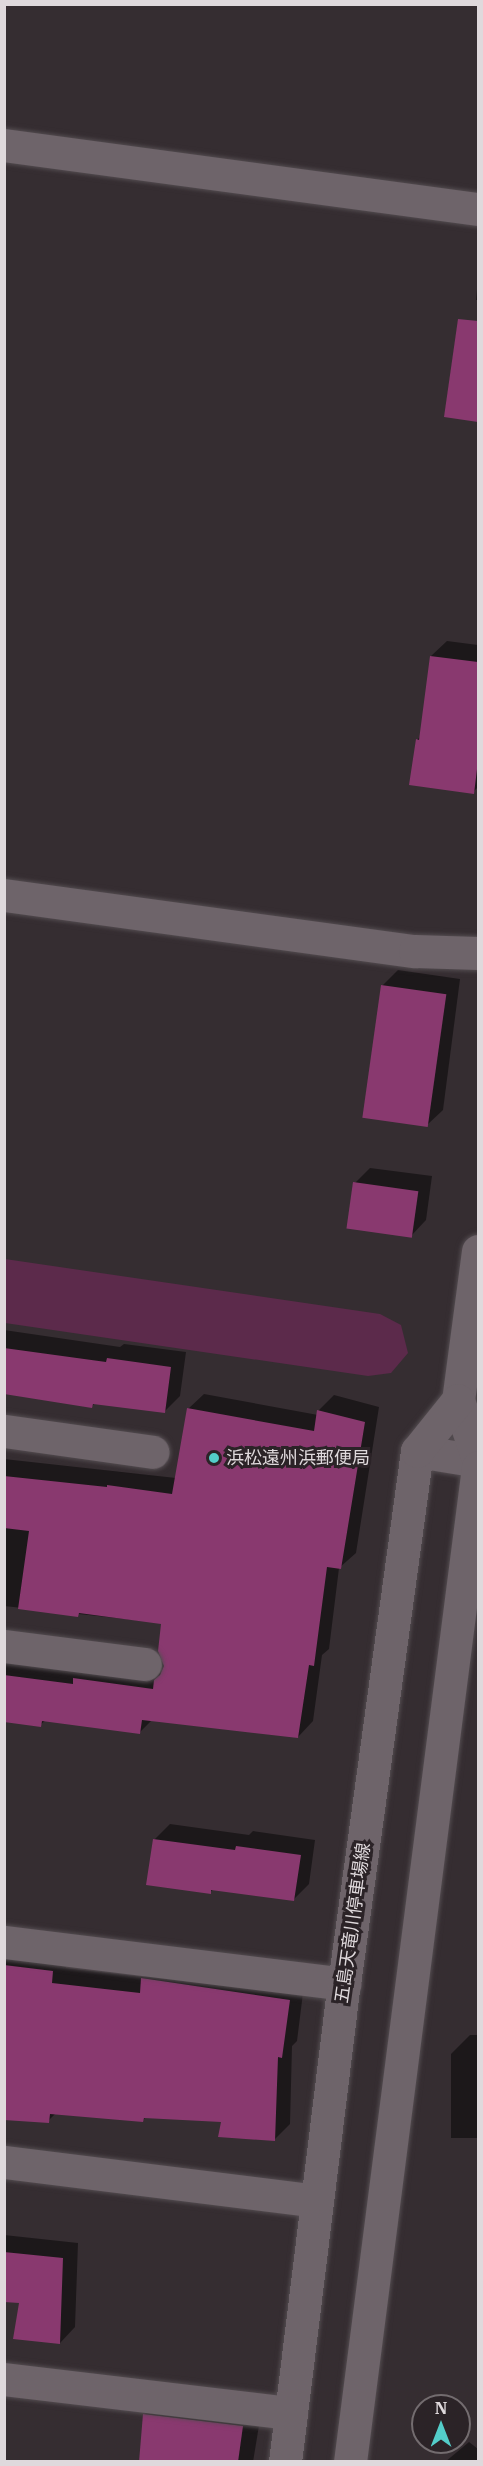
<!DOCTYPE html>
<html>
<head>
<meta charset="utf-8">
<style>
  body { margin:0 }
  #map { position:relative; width:483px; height:2466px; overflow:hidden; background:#352d31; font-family:"IBM Plex Serif","Noto Sans JP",serif }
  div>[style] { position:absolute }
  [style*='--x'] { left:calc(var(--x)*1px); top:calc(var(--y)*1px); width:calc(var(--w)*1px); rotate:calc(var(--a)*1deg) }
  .green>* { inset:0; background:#5c2a4b }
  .shadow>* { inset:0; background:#0007 }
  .building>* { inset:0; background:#89396f; transform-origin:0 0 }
  .roads { filter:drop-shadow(0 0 2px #534c50) drop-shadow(0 0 2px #534c50) }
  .street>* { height:33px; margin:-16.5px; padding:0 16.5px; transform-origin:16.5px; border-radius:16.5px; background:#6e646a }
  .secondary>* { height:33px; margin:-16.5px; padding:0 16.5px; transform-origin:16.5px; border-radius:16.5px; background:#6e646a }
  .dots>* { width:16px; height:16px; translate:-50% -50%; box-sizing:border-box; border:3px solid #2b2327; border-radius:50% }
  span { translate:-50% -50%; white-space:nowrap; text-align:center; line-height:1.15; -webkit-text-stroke:6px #2b2327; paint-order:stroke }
  .poi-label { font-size:18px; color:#dfd9dc }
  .left { translate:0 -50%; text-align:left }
  .street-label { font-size:18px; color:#dfd9dc }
  .frame { position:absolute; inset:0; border:6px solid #dfd9dc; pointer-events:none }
  .north { position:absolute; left:411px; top:2394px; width:60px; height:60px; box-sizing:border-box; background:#2b2327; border:2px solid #736c6f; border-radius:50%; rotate:0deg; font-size:16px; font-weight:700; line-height:24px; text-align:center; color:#dfd9dc }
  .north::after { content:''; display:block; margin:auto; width:21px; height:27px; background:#53cdc9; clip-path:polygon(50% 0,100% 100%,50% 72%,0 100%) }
</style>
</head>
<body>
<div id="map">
  <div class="green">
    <i style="clip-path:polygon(5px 1259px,380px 1314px,401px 1325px,408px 1353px,391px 1373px,368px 1376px,5px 1323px)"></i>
  </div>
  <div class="shadow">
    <i style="clip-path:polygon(478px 279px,478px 300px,476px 300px)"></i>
    <i style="clip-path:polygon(467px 356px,478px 358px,478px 420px,446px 416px)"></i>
    <i style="clip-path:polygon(447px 641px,478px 645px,478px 787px,473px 792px,417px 740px,421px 736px,431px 656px)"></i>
    <i style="clip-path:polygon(398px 970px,460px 979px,443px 1110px,427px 1125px,382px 986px)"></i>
    <i style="clip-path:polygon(370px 1168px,432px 1176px,426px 1220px,411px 1236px,355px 1183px)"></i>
    <i style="clip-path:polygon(4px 1330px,120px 1347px,124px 1344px,186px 1352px,180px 1396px,164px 1412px,95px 1403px,92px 1406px,4px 1393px)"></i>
    <i style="clip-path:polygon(204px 1394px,318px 1415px,319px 1410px,334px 1395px,379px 1407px,356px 1553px,339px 1568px,329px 1649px,322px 1655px,313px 1721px,298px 1737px,153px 1719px,139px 1733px,46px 1720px,40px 1725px,4px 1721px,4px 1657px,90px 1664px,161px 1673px,165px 1667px,163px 1623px,4px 1606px,4px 1459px,176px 1478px,188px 1409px)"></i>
    <i style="clip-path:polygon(170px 1824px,249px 1835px,253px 1831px,315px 1840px,309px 1884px,294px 1899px,214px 1889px,210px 1892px,154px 1840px)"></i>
    <i style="clip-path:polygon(4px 1954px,68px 1956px,66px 1968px,144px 1977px,158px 1963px,304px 1985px,297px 2041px,292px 2046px,290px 2124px,274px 2140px,223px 2120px,147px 2116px,143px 2120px,56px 2113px,48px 2121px,4px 2118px)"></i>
    <i style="clip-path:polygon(470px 2035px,478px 2035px,478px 2138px,451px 2138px,451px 2054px)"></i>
    <i style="clip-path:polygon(4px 2235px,78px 2243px,75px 2327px,60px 2343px,21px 2302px,4px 2300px)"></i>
    <i style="clip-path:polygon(163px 2396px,262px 2407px,253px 2462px,140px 2462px,144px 2415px)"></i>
    <i style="clip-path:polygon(469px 2442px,478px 2449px,478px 2462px,445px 2462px)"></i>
  </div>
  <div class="building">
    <i style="clip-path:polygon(458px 319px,478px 321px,478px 422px,444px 417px)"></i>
    <i style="clip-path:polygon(430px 656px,478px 662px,478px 761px,474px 794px,409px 785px,416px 739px,419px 740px)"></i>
    <i style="left:381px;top:985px;width:66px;height:134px;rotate:8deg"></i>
    <i style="left:353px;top:1182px;width:66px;height:47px;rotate:8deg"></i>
    <i style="clip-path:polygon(4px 1348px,106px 1362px,107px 1358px,171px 1367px,165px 1413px,93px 1404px,92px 1408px,4px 1394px)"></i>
    <i style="clip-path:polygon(187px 1408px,314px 1431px,317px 1410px,365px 1422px,341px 1569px,327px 1567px,314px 1666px,309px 1665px,298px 1738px,142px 1720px,140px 1734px,42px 1721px,41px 1727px,4px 1722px,4px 1675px,73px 1684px,73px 1678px,153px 1689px,154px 1680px,160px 1675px,164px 1666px,158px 1651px,161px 1624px,79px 1613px,78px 1617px,18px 1609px,29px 1531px,4px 1528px,4px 1476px,107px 1487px,107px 1485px,172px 1494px)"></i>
    <i style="clip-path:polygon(153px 1839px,235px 1850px,236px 1846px,301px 1855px,294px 1901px,211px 1890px,211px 1894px,146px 1885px)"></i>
    <i style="clip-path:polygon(4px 1965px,53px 1971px,52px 1983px,140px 1993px,141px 1978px,290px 2000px,282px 2058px,278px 2057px,275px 2141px,218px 2137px,221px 2122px,144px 2118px,143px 2122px,50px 2114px,49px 2123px,4px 2120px)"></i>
    <i style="clip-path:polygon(4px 2252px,63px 2258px,60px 2344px,13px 2339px,19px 2303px,4px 2302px)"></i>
    <i style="clip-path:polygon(143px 2414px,243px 2426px,238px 2462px,139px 2462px)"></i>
  </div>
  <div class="roads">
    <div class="street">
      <i style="--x:4;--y:145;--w:478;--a:7.7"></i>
      <i style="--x:4;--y:895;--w:415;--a:7.8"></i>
      <i style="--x:415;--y:951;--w:63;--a:1.8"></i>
      <i style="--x:4;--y:1431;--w:150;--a:8"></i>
      <i style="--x:417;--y:1451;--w:62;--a:9.3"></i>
      <i style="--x:4;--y:1646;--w:142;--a:7.3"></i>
      <i style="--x:4;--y:1942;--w:343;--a:7"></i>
      <i style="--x:4;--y:2162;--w:315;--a:7.1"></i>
      <i style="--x:4;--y:2379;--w:289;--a:6.8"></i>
    </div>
    <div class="secondary">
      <i style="--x:478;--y:1251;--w:150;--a:97.6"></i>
      <i style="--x:458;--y:1400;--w:62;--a:71.3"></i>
      <i style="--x:285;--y:2462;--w:482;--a:-83"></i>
      <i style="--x:344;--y:1984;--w:538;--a:-82.2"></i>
      <i style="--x:417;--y:1451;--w:65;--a:-51.2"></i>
      <i style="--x:350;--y:2462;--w:1003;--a:-82.67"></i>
    </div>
  </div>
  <div class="dots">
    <i style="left:214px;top:1458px;background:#53cdc9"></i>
  </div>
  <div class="poi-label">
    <span class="left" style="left:226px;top:1458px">浜松遠州浜郵便局</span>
  </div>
  <div class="street-label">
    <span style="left:353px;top:1923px;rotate:-82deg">五島天竜川停車場線</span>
  </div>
  <div class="frame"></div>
  <div class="north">N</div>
</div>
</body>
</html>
